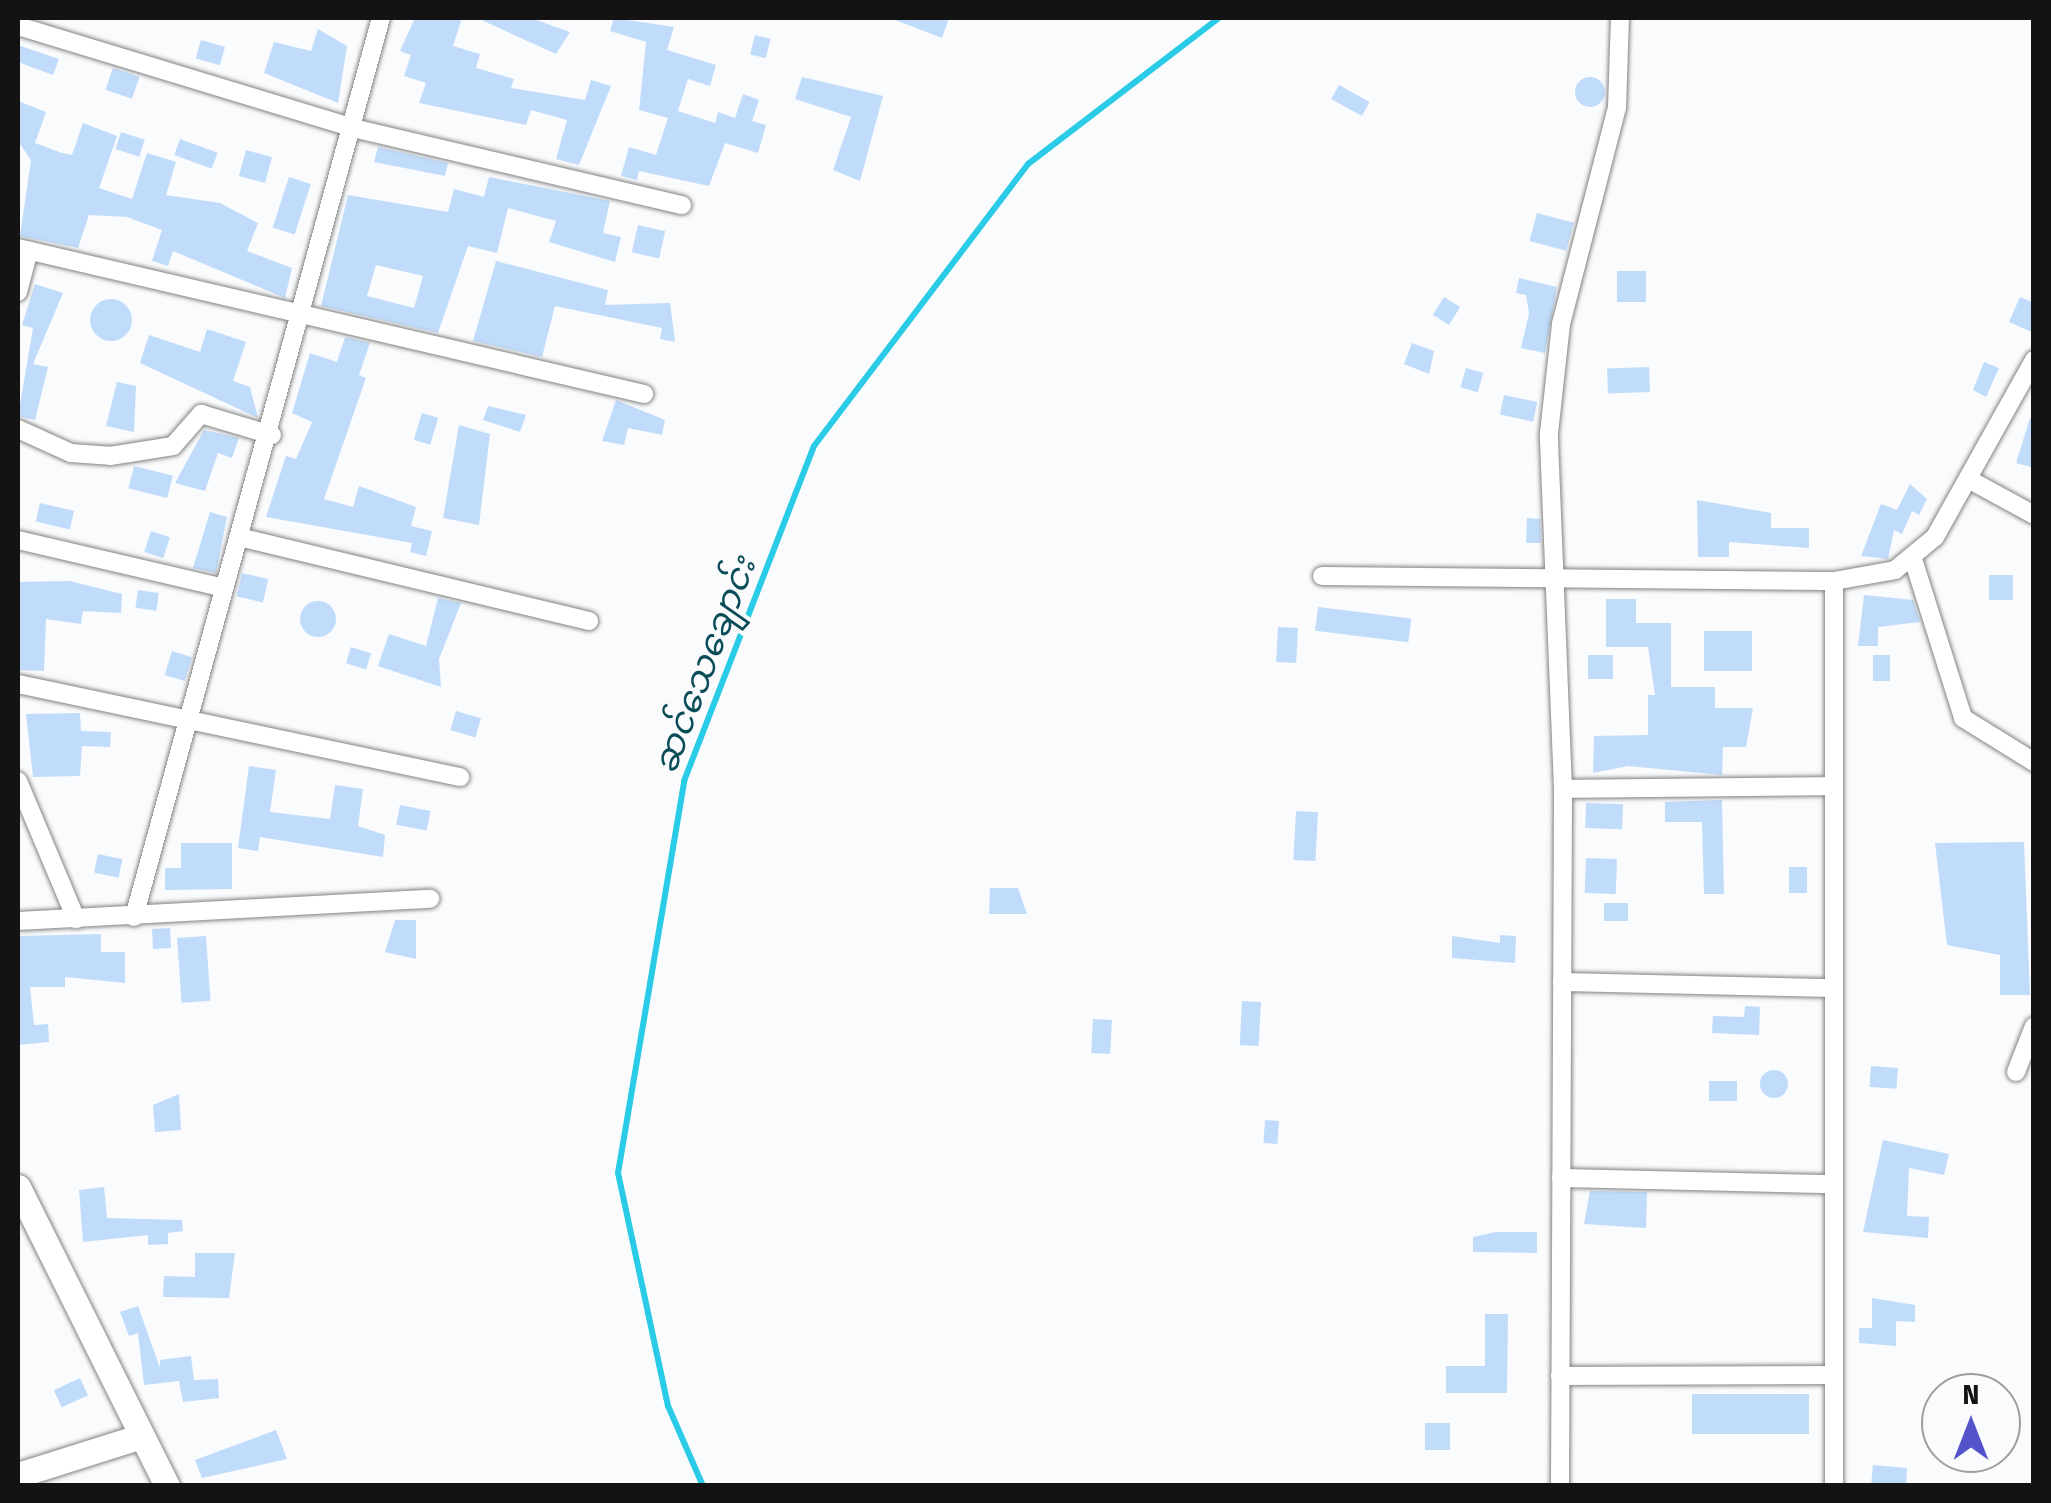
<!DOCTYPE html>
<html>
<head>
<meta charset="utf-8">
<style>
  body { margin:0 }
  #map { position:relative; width:2051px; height:1503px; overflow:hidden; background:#fafbfc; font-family:"Fira Sans Condensed","Noto Sans Myanmar",sans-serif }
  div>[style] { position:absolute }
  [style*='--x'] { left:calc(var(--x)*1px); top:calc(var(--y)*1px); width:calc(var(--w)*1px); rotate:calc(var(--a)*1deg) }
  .stream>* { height:6px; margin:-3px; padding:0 3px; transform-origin:3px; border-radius:3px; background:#29cbe6 }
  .building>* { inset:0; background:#c1dcfb; transform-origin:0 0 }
  .round { border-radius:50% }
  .roads { filter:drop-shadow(0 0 2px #828383) drop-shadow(0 0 2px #828383) }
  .street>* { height:18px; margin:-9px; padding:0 9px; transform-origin:9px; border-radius:9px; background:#fff }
  .secondary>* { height:25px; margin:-12.5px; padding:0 12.5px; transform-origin:12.5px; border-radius:12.5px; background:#fff }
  span { translate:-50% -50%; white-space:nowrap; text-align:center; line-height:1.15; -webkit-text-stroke:8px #fafbfc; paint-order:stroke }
  .water-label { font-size:35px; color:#0a4c58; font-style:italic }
  .frame { position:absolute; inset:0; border:20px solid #131314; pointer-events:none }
  .north { position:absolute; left:1921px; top:1373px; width:100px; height:100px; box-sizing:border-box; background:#fafbfc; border:2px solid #9e9e9f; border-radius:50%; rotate:0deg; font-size:28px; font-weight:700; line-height:40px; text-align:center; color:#131314 }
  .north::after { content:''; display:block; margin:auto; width:35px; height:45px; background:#5354cb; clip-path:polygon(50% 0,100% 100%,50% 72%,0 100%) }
</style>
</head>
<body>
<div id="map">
  <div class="stream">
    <i style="--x:703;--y:1486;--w:87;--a:-113.6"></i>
    <i style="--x:668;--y:1406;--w:238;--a:-102.1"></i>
    <i style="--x:618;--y:1173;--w:398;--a:-80.4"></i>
    <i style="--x:684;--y:781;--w:359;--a:-68.8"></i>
    <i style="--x:814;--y:446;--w:354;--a:-52.8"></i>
    <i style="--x:1028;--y:164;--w:240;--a:-37.4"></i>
  </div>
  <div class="building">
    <i style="clip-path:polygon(415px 18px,462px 18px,453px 46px,480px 54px,476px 68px,514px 79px,511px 88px,585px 100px,591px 80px,611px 86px,579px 165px,556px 159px,567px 120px,531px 110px,526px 125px,419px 103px,426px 83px,404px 76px,411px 55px,400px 51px)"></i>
    <i style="clip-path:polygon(477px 18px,531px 18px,570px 32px,556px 54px)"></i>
    <i style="clip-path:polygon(614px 18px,674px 27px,667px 50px,716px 65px,710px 86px,688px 79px,678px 111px,715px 123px,718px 112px,735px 118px,743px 94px,759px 100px,752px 121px,766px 125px,758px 153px,725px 143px,709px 186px,639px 171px,637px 180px,621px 176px,629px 147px,656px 155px,668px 118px,639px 110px,646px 42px,610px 31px)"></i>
    <i style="clip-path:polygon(890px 18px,949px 18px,942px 38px)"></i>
    <i style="clip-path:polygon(318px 29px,347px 46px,338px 103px,264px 73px,274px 42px,311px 51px)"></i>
    <i style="left:755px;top:35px;width:16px;height:20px;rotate:14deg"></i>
    <i style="left:201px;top:40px;width:25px;height:19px;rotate:16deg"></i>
    <i style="clip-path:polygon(18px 45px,59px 59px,53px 75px,18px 62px)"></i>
    <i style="left:113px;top:68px;width:28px;height:23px;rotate:19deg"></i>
    <i style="clip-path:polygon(802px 77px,883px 96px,860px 181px,833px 170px,851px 117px,795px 99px)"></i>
    <i class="round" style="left:1575px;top:77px;width:30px;height:30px"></i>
    <i style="left:1339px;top:85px;width:35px;height:16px;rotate:29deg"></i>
    <i style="clip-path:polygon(18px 101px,46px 112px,35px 143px,62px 153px,72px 155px,83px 123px,117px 136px,99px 188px,132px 199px,147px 153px,176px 162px,166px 195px,220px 203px,258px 223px,247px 251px,292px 268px,285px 298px,173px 251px,168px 266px,152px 261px,162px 230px,127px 217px,89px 215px,78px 248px,20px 236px,31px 160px,18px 141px)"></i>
    <i style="left:121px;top:132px;width:25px;height:18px;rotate:18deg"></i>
    <i style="left:180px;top:139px;width:40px;height:17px;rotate:20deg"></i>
    <i style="clip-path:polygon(378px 147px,448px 163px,445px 176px,374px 162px)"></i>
    <i style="left:246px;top:150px;width:27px;height:27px;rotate:15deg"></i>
    <i style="left:289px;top:177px;width:23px;height:53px;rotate:18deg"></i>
    <i style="clip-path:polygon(evenodd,489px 177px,610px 201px,603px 233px,621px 237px,615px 262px,549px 242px,556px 221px,508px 208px,497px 253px,468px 246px,438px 333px,321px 306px,348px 195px,448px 212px,454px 189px,484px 197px,489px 177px,376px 265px,423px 276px,414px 308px,367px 296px,376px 265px)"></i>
    <i style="left:1537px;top:213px;width:38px;height:29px;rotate:15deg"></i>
    <i style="left:638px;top:225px;width:28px;height:28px;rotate:13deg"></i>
    <i style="clip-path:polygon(496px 261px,608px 290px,605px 305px,670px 303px,675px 342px,660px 339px,662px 328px,555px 306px,542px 357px,473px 341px)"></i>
    <i style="left:1617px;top:271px;width:29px;height:31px"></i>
    <i style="clip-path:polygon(1519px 278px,1557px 287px,1545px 353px,1521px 348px,1529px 313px,1526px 295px,1516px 293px)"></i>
    <i style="clip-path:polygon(35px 284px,63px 293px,33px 364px,48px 367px,35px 420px,18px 416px,33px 328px,22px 325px)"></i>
    <i style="left:1444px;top:297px;width:19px;height:21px;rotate:32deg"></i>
    <i style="clip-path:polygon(2020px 297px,2034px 303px,2034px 333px,2009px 322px)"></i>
    <i class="round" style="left:90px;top:299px;width:42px;height:42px"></i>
    <i style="clip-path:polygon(207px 329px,246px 342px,233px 381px,250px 387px,258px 418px,140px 363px,149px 335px,200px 352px)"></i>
    <i style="clip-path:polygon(345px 337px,370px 343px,359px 375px,366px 378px,324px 499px,353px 507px,359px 486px,416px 507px,411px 526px,432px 531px,426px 556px,410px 552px,412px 543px,266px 517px,286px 456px,296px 459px,312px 422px,292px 413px,310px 353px,337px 362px)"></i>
    <i style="clip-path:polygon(1412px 343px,1434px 351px,1429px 374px,1404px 364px)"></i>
    <i style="clip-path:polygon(1984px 362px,1999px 368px,1986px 397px,1973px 390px)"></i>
    <i style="left:1649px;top:367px;width:25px;height:42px;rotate:88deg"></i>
    <i style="left:1466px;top:368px;width:18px;height:20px;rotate:16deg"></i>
    <i style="clip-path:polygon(117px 382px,136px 386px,134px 432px,106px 426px)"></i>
    <i style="left:1504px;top:395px;width:34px;height:20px;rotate:12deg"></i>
    <i style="clip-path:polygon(616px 400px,665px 420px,662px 435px,628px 428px,624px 445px,602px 441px)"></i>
    <i style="clip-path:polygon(488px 406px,526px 415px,520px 432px,483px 420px)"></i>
    <i style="left:422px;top:413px;width:17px;height:28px;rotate:17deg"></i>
    <i style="clip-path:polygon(2030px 418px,2034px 419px,2034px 468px,2016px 463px)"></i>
    <i style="clip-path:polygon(459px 425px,490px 434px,479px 525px,443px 518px)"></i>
    <i style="clip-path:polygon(204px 430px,239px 438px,232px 458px,218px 453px,205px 491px,175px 483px)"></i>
    <i style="left:134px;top:466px;width:40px;height:23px;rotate:14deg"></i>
    <i style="clip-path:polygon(1910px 484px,1927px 499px,1919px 515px,1912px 511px,1902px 534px,1894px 530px,1888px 559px,1861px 556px,1881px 504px,1897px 510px)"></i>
    <i style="clip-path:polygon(1697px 500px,1771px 513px,1771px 528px,1809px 528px,1809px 548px,1729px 542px,1729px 557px,1698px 557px)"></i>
    <i style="left:40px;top:503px;width:35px;height:19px;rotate:13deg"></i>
    <i style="clip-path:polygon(210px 512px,227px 517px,216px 573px,193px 568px)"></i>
    <i style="clip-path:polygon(1527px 518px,1540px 519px,1541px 543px,1526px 543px)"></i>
    <i style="left:151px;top:531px;width:20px;height:22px;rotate:18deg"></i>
    <i style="left:242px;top:573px;width:27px;height:24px;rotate:13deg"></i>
    <i style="left:1989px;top:575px;width:24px;height:25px"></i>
    <i style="clip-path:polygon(70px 581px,122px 594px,121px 613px,83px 611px,81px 624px,46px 619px,44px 671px,18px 670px,18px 582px)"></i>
    <i style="left:138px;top:590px;width:21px;height:18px;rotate:8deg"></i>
    <i style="clip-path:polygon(1864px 595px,1913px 600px,1920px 622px,1878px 627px,1878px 646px,1858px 646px)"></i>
    <i style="clip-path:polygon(438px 598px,461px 603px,439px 659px,441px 687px,378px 666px,389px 634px,426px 646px)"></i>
    <i style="clip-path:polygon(1606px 599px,1636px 599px,1636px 623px,1671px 623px,1671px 687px,1715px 687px,1715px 708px,1753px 708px,1746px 747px,1723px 747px,1722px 775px,1628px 766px,1593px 773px,1594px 736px,1648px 735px,1648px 695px,1655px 695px,1648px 647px,1606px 647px)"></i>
    <i class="round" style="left:300px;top:601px;width:36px;height:36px"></i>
    <i style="left:1318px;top:607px;width:94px;height:24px;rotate:7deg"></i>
    <i style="left:1278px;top:627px;width:20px;height:35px;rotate:3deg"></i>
    <i style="left:1704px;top:631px;width:48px;height:40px"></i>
    <i style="left:351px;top:647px;width:21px;height:17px;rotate:17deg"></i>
    <i style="left:172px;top:651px;width:21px;height:25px;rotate:17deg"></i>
    <i style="left:1588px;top:655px;width:25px;height:24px"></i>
    <i style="left:1873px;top:655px;width:17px;height:26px"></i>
    <i style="left:456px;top:711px;width:26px;height:20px;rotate:16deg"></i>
    <i style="clip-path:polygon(80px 713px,81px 731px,111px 732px,110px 747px,82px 746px,80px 776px,33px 777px,26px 714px)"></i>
    <i style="clip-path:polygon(249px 766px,276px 770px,270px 812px,330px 819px,335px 785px,363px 789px,358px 826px,385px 835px,383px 857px,260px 837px,258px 851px,238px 848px)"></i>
    <i style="clip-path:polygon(1722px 800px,1724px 894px,1704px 894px,1702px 822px,1665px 822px,1665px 802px)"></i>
    <i style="left:1586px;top:803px;width:37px;height:25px;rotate:2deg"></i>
    <i style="left:400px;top:805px;width:31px;height:20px;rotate:11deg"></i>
    <i style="left:1296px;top:811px;width:22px;height:49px;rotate:3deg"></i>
    <i style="clip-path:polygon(2024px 842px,2030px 995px,2000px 995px,2000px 955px,1947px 945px,1935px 843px)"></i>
    <i style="clip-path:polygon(181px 843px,232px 843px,232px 889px,165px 890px,165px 868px,181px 868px)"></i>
    <i style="left:98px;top:854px;width:25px;height:19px;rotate:12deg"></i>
    <i style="left:1586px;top:858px;width:31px;height:35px;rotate:2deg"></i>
    <i style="left:1789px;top:867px;width:18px;height:26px"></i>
    <i style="clip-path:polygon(990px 888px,1018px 888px,1027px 914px,989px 914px)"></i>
    <i style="left:1604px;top:903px;width:24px;height:18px"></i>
    <i style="clip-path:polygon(395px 920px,416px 920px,416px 959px,385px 952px)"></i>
    <i style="left:170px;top:928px;width:20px;height:18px;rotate:87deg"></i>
    <i style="clip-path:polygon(101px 934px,101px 952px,125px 952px,125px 983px,65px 977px,65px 987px,30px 987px,34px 1025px,48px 1024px,49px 1042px,18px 1045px,18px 936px)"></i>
    <i style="clip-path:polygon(1500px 935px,1516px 936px,1515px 963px,1452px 958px,1452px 936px,1500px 943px)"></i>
    <i style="left:206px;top:936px;width:65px;height:29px;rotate:86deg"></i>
    <i style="left:1242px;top:1001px;width:19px;height:44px;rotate:3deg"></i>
    <i style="clip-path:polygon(1745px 1006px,1760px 1007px,1759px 1035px,1712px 1033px,1713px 1016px,1744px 1017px)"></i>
    <i style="left:1093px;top:1019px;width:19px;height:34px;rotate:3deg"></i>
    <i style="left:1871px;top:1066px;width:27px;height:21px;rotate:4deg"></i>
    <i class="round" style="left:1760px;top:1070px;width:28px;height:28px"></i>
    <i style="left:1709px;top:1081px;width:28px;height:20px"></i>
    <i style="clip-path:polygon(179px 1094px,181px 1130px,155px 1132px,153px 1105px)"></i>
    <i style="left:1265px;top:1120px;width:14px;height:23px;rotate:4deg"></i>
    <i style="clip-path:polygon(1883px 1140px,1949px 1154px,1944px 1175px,1909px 1168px,1907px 1216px,1929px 1217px,1928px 1238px,1863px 1232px)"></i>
    <i style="clip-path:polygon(104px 1187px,107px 1218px,182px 1220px,183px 1231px,168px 1233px,168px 1244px,148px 1245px,148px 1235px,83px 1242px,79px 1190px)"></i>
    <i style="clip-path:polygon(1590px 1191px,1647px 1192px,1646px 1228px,1584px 1224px)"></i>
    <i style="clip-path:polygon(1496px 1232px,1537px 1232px,1537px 1253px,1473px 1252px,1473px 1237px)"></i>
    <i style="clip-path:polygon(195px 1253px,235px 1253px,229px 1298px,163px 1297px,164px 1276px,195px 1277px)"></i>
    <i style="clip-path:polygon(1872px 1298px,1915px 1305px,1915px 1322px,1896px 1321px,1896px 1346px,1859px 1343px,1859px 1328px,1872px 1328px)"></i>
    <i style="clip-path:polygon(138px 1306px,160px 1368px,160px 1360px,191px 1356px,194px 1380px,218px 1379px,219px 1398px,183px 1402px,179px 1381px,144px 1385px,138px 1333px,129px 1336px,120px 1312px)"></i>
    <i style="clip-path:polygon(1485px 1314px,1508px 1314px,1507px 1393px,1446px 1393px,1446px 1366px,1485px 1366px)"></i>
    <i style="left:80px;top:1378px;width:19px;height:29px;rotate:65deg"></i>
    <i style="left:1692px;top:1394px;width:117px;height:40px"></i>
    <i style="left:1425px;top:1423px;width:25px;height:27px"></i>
    <i style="clip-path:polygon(276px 1430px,287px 1459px,202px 1478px,195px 1460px)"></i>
    <i style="clip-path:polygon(1873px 1465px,1907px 1468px,1906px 1486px,1871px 1486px)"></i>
  </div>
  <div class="roads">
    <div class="street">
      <i style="--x:18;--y:26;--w:350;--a:16.9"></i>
      <i style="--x:353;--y:128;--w:338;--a:13.2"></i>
      <i style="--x:18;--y:248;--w:643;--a:13.13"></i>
      <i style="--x:18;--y:292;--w:43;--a:-75.3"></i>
      <i style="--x:18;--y:429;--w:58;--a:24.4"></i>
      <i style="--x:71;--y:453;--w:39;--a:4"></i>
      <i style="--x:110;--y:456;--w:64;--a:-9"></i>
      <i style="--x:173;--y:446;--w:43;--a:-48.8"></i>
      <i style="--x:201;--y:414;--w:74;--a:16.5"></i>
      <i style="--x:1968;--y:479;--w:75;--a:28.6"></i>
      <i style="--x:239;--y:537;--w:360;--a:13.5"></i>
      <i style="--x:18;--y:540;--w:212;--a:13.1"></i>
      <i style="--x:1913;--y:559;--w:167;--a:72.5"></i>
      <i style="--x:1963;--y:718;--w:84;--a:31.8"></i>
      <i style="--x:1322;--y:576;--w:512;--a:0.56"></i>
      <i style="--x:1834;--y:581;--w:62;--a:-10.2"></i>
      <i style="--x:1895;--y:570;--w:52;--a:-39.5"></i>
      <i style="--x:1935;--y:537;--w:203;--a:-60.8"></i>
      <i style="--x:1834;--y:581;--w:905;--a:90"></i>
      <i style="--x:18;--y:684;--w:452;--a:11.9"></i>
      <i style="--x:18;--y:781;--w:150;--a:67.2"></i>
      <i style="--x:1563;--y:789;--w:271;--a:-0.6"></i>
      <i style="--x:134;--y:917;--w:932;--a:-74.64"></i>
      <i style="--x:18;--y:921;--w:413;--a:-3.1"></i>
      <i style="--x:1562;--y:982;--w:272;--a:1.3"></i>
      <i style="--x:2016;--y:1072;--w:49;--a:-68.6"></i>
      <i style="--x:1561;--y:1178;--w:273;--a:1.3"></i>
      <i style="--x:1560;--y:1376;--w:274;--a:-0.2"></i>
      <i style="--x:1560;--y:1486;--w:697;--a:-89.75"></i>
      <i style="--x:1563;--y:789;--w:356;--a:-92.3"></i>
      <i style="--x:1549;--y:433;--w:110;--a:-83.7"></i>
      <i style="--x:1561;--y:324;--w:223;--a:-75.5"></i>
      <i style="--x:1617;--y:108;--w:90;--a:-88.1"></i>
    </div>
    <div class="secondary">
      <i style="--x:18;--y:1187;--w:334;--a:63.5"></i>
      <i style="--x:18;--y:1475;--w:130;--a:-17.5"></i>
    </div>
  </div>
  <div class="water-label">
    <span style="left:704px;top:665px;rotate:-69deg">ဆင်သေချောင်း</span>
  </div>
  <div class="frame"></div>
  <div class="north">N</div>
</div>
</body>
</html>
